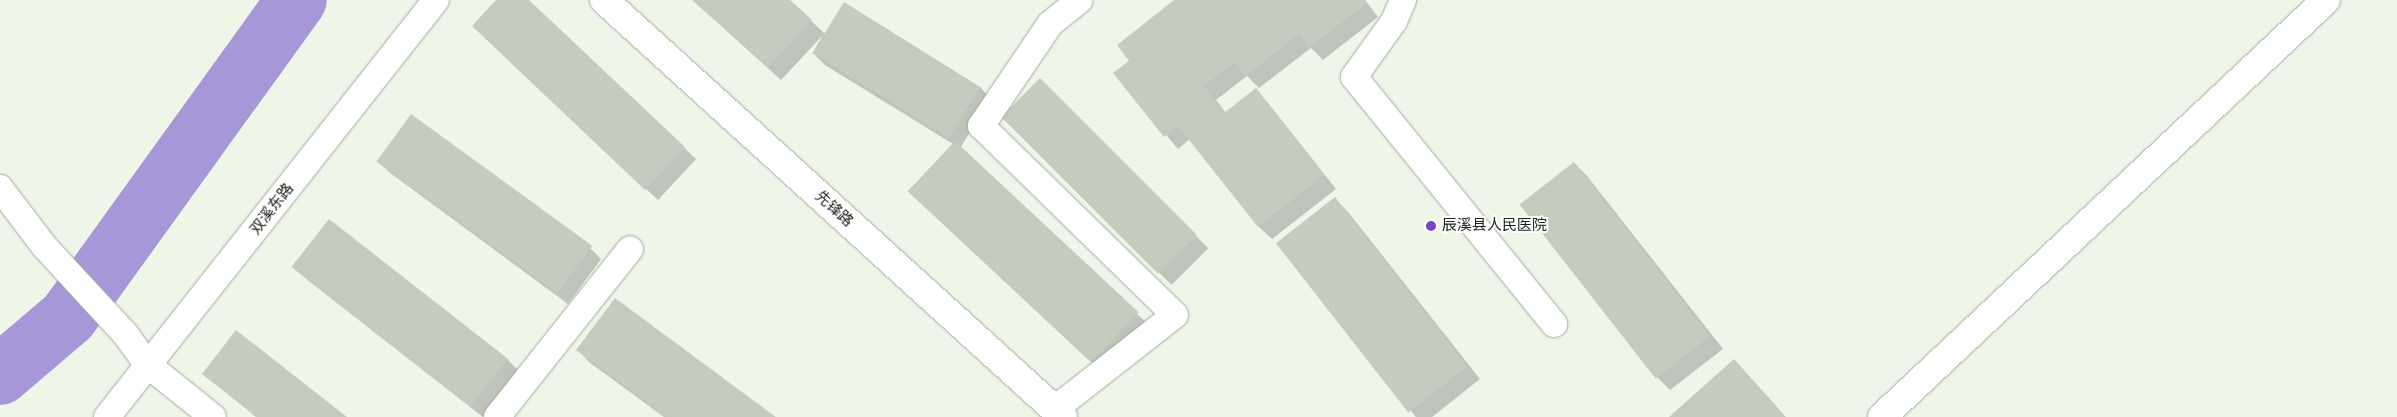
<!DOCTYPE html>
<html>
<head>
<meta charset="utf-8">
<style>
  body { margin:0 }
  #map { position:relative; width:2397px; height:417px; overflow:hidden; background:#eef6e7; font-family:"Zilla Slab","Noto Sans SC",serif }
  div>[style] { position:absolute }
  [style*='--x'] { left:calc(var(--x)*1px); top:calc(var(--y)*1px); width:calc(var(--w)*1px); rotate:calc(var(--a)*1deg) }
  .shadow>* { inset:0; background:#0003; transform-origin:0 0 }
  .river>* { height:60px; margin:-30px; padding:0 30px; transform-origin:30px; border-radius:30px; background:#a797d8 }
  .building>* { inset:0; background:#c4ccbe; transform-origin:0 0 }
  .roads { filter:drop-shadow(0 0 1px #a4ac9e) drop-shadow(0 0 1px #a4ac9e) }
  .street>* { height:26px; margin:-13px; padding:0 13px; transform-origin:13px; border-radius:13px; background:#fff }
  .secondary>* { height:28px; margin:-14px; padding:0 14px; transform-origin:14px; border-radius:14px; background:#fff }
  .primary>* { height:28px; margin:-14px; padding:0 14px; transform-origin:14px; border-radius:14px; background:#fff }
  .dots>* { width:14px; height:14px; translate:-50% -50%; box-sizing:border-box; border:2px solid #fff; border-radius:50% }
  span { translate:-50% -50%; white-space:nowrap; text-align:center; line-height:1.15; -webkit-text-stroke:4px #fff; paint-order:stroke }
  .street-label { font-size:15px; color:#20231e }
  .poi-label { font-size:15px; color:#20231e }
  .left { translate:0 -50%; text-align:left }
</style>
</head>
<body>
<div id="map">
  <div class="shadow">
    <i style="clip-path:polygon(498px 0,527px 0,696px 159px,658px 200px,485px 37px)"></i>
    <i style="clip-path:polygon(693px 0,789px 0,825px 34px,980px 87px,991px 99px,960px 148px,1150px 326px,1105px 375px,908px 191px,953px 144px,825px 65px,813px 53px,823px 35px,781px 80px)"></i>
    <i style="clip-path:polygon(1176px 0,1365px 0,1378px 17px,1323px 60px,1311px 48px,1259px 88px,1247px 76px,1216px 100px,1226px 113px,1255px 90px,1268px 103px,1336px 189px,1272px 239px,1259px 227px,1190px 139px,1178px 149px,1115px 73px,1131px 61px)"></i>
    <i style="left:1040px;top:80px;width:238px;height:52px;rotate:45deg"></i>
    <i style="clip-path:polygon(378px 161px,590px 248px,601px 259px,568px 304px,389px 172px)"></i>
    <i style="clip-path:polygon(1574px 163px,1587px 176px,1723px 349px,1670px 390px,1657px 377px,1521px 205px)"></i>
    <i style="clip-path:polygon(1335px 199px,1348px 212px,1480px 379px,1432px 417px,1416px 417px,1411px 411px)"></i>
    <i style="clip-path:polygon(329px 221px,507px 359px,519px 371px,483px 417px,305px 278px,293px 267px)"></i>
    <i style="clip-path:polygon(578px 350px,774px 417px,664px 417px,589px 362px)"></i>
    <i style="clip-path:polygon(204px 374px,345px 417px,256px 417px)"></i>
  </div>
  <div class="river">
    <i style="--x:0;--y:375;--w:89;--a:-40.5"></i>
    <i style="--x:68;--y:317;--w:391;--a:-54.2"></i>
  </div>
  <div class="building">
    <i style="clip-path:polygon(496px 0,529px 0,685px 147px,645px 190px,472px 26px)"></i>
    <i style="clip-path:polygon(692px 0,790px 0,812px 20px,768px 68px)"></i>
    <i style="clip-path:polygon(1174px 0,1364px 0,1367px 3px,1309px 48px,1299px 34px,1246px 76px,1235px 62px,1204px 86px,1224px 113px,1256px 88px,1324px 175px,1258px 227px,1178px 126px,1164px 137px,1113px 73px,1129px 61px,1117px 45px)"></i>
    <i style="left:844px;top:2px;width:161px;height:60px;rotate:32deg"></i>
    <i style="left:1040px;top:78px;width:222px;height:55px;rotate:45deg"></i>
    <i style="left:411px;top:114px;width:224px;height:59px;rotate:36deg"></i>
    <i style="left:955px;top:141px;width:251px;height:69px;rotate:43deg"></i>
    <i style="left:1574px;top:162px;width:221px;height:69px;rotate:52deg"></i>
    <i style="left:1335px;top:197px;width:215px;height:75px;rotate:52deg"></i>
    <i style="left:329px;top:219px;width:227px;height:61px;rotate:38deg"></i>
    <i style="clip-path:polygon(615px 298px,776px 417px,666px 417px,576px 350px)"></i>
    <i style="clip-path:polygon(236px 330px,347px 417px,257px 417px,202px 374px)"></i>
    <i style="clip-path:polygon(1734px 359px,1786px 417px,1669px 417px)"></i>
  </div>
  <div class="roads">
    <div class="street">
      <i style="--x:1403;--y:0;--w:23;--a:113"></i>
      <i style="--x:1394;--y:21;--w:69;--a:125.5"></i>
      <i style="--x:1354;--y:77;--w:318;--a:51"></i>
      <i style="--x:0;--y:188;--w:73;--a:52.8"></i>
      <i style="--x:44;--y:246;--w:121;--a:47.3"></i>
      <i style="--x:126;--y:335;--w:37;--a:54"></i>
      <i style="--x:148;--y:365;--w:83;--a:38.7"></i>
      <i style="--x:1055;--y:409;--w:152;--a:-38.1"></i>
      <i style="--x:1175;--y:315;--w:271;--a:-135.7"></i>
      <i style="--x:981;--y:126;--w:123;--a:-55.9"></i>
      <i style="--x:1050;--y:24;--w:38;--a:-39"></i>
      <i style="--x:107;--y:417;--w:531;--a:-51.73"></i>
      <i style="--x:497;--y:417;--w:214;--a:-51.6"></i>
    </div>
    <div class="secondary">
      <i style="--x:604;--y:0;--w:620;--a:42.26"></i>
    </div>
    <div class="primary">
      <i style="--x:1882;--y:417;--w:609;--a:-43.2"></i>
    </div>
  </div>
  <div class="dots">
    <i style="left:1431px;top:226px;background:#7148c1"></i>
  </div>
  <div class="street-label">
    <span style="left:272px;top:209px;rotate:-52deg">双溪东路</span>
    <span style="left:834px;top:209px;rotate:42deg">先锋路</span>
  </div>
  <div class="poi-label">
    <span class="left" style="left:1442px;top:226px">辰溪县人民医院</span>
  </div>
</div>
</body>
</html>
